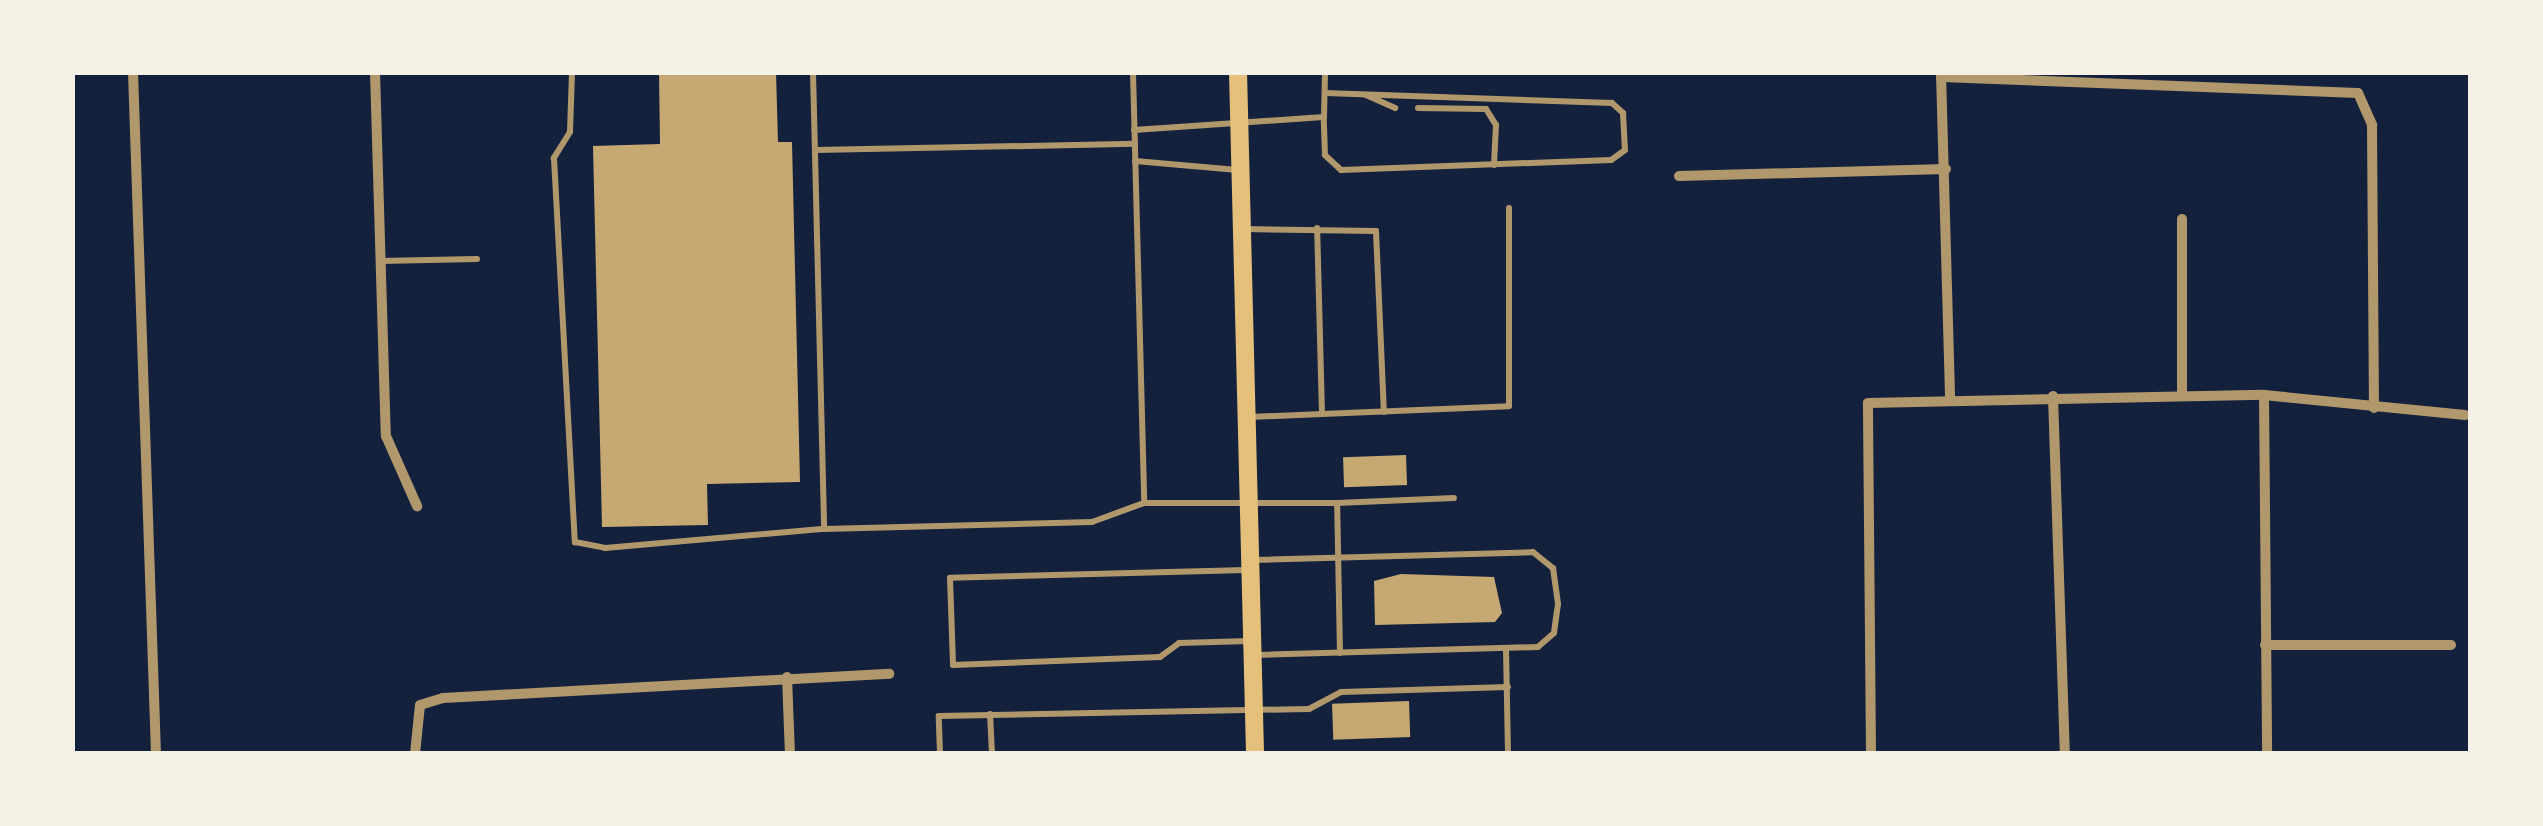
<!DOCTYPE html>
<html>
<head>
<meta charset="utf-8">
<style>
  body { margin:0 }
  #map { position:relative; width:2543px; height:826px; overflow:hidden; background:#14213d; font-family:"Asap Condensed",sans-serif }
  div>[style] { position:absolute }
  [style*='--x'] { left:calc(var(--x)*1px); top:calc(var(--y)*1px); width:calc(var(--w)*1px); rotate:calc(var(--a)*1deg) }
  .building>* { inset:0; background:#c6a872; transform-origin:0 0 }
  .service>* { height:6px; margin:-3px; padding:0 3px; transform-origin:3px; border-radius:3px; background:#b1986c }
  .minor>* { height:10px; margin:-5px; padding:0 5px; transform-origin:5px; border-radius:5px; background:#b1986c }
  .secondary>* { height:18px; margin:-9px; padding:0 9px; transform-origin:9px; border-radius:9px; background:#e5c07b }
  span { translate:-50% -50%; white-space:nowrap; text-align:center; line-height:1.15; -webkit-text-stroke:10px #f6f1e7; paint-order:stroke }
  .frame { position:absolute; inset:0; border:75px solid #f6f1e7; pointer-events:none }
</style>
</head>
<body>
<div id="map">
  <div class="building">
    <i style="clip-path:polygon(659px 72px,776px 72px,778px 142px,792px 142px,800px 482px,707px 484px,708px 525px,602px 527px,593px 146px,660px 144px)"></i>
    <i style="left:1406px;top:455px;width:30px;height:63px;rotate:88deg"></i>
    <i style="clip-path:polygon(1401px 574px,1494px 577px,1502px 613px,1495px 622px,1375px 625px,1374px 581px)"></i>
    <i style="left:1409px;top:701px;width:36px;height:77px;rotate:88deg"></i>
  </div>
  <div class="service">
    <i style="--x:572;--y:72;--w:60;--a:91.9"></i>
    <i style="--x:570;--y:132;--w:31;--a:122"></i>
    <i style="--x:554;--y:158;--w:385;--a:86.9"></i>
    <i style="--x:575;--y:542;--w:31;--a:11"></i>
    <i style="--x:605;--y:548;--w:220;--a:-5"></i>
    <i style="--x:824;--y:529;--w:268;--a:-1.5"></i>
    <i style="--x:1092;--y:522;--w:55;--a:-20.1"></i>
    <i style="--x:1144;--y:503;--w:193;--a:0"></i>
    <i style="--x:813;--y:72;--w:457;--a:88.6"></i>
    <i style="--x:1133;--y:72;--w:431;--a:88.5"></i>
    <i style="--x:1395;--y:72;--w:125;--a:0"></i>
    <i style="--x:1325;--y:93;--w:287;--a:2"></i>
    <i style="--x:1612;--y:103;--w:15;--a:42"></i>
    <i style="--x:1623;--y:113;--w:37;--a:87"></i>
    <i style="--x:1625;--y:150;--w:17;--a:144"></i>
    <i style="--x:1611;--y:160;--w:270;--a:177.9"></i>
    <i style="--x:1341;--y:170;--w:22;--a:-137"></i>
    <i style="--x:1325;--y:155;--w:38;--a:-92"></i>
    <i style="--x:1324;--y:117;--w:45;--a:-88.7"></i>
    <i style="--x:1366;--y:95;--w:32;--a:24"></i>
    <i style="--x:1418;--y:108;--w:68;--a:0.8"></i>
    <i style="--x:1486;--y:109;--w:19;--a:58"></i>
    <i style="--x:1496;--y:125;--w:40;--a:92.9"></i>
    <i style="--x:1134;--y:130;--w:190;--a:-3.9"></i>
    <i style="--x:815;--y:150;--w:320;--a:-1.1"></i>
    <i style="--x:1135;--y:161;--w:103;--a:5"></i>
    <i style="--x:1244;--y:229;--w:132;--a:0.9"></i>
    <i style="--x:1376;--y:231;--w:181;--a:87.5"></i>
    <i style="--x:380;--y:261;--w:97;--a:-1.2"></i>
    <i style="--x:1322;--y:414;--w:187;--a:-2.4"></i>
    <i style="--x:1509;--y:406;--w:198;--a:-90"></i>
    <i style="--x:1250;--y:417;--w:72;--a:-2.4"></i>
    <i style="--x:1322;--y:414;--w:186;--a:-91.5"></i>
    <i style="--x:1254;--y:560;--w:279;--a:-1.6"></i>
    <i style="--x:1533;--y:552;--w:26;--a:39"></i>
    <i style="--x:1553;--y:568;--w:36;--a:82"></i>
    <i style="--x:1558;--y:604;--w:29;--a:98"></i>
    <i style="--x:1554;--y:633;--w:21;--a:139"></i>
    <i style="--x:1538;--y:647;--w:283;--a:178.4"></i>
    <i style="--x:1246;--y:570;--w:296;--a:178.5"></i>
    <i style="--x:950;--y:578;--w:87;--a:88"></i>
    <i style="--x:953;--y:665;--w:207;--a:-2.2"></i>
    <i style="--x:1160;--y:657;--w:24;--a:-36"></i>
    <i style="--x:1179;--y:643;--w:70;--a:-1.6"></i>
    <i style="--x:1506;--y:649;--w:105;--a:88.9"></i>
    <i style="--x:1340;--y:653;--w:150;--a:-91.1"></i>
    <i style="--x:1337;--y:503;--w:117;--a:-2.4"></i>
    <i style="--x:990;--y:714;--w:40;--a:87.1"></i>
    <i style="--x:940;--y:754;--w:38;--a:-92"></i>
    <i style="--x:939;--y:716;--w:370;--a:-1.1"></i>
    <i style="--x:1309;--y:709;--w:36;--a:-28"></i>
    <i style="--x:1341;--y:692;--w:167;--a:-1.7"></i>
  </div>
  <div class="minor">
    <i style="--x:133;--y:72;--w:682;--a:88.07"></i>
    <i style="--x:375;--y:72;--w:364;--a:88.3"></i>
    <i style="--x:386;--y:436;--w:77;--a:66.1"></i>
    <i style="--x:1941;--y:73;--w:325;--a:88.4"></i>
    <i style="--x:1941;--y:77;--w:417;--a:2.2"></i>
    <i style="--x:2358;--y:93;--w:35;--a:66"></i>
    <i style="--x:2372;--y:125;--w:283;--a:89.6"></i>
    <i style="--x:1679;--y:176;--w:267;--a:-1.5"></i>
    <i style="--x:2182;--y:219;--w:176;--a:90"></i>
    <i style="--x:2264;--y:395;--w:359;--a:89.5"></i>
    <i style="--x:2053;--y:396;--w:358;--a:88.1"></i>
    <i style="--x:2265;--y:645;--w:186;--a:0"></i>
    <i style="--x:787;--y:677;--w:77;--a:87.8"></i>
    <i style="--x:415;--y:754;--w:49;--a:-84.2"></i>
    <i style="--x:420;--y:705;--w:24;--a:-17"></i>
    <i style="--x:443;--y:698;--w:447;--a:-3.1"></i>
    <i style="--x:1871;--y:754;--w:351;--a:-90.5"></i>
    <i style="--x:1868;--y:403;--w:396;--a:-1.2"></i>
    <i style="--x:2264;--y:395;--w:202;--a:5.7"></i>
  </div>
  <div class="secondary">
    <i style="--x:1238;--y:72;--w:682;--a:88.57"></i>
  </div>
  <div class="frame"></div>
</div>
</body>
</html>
